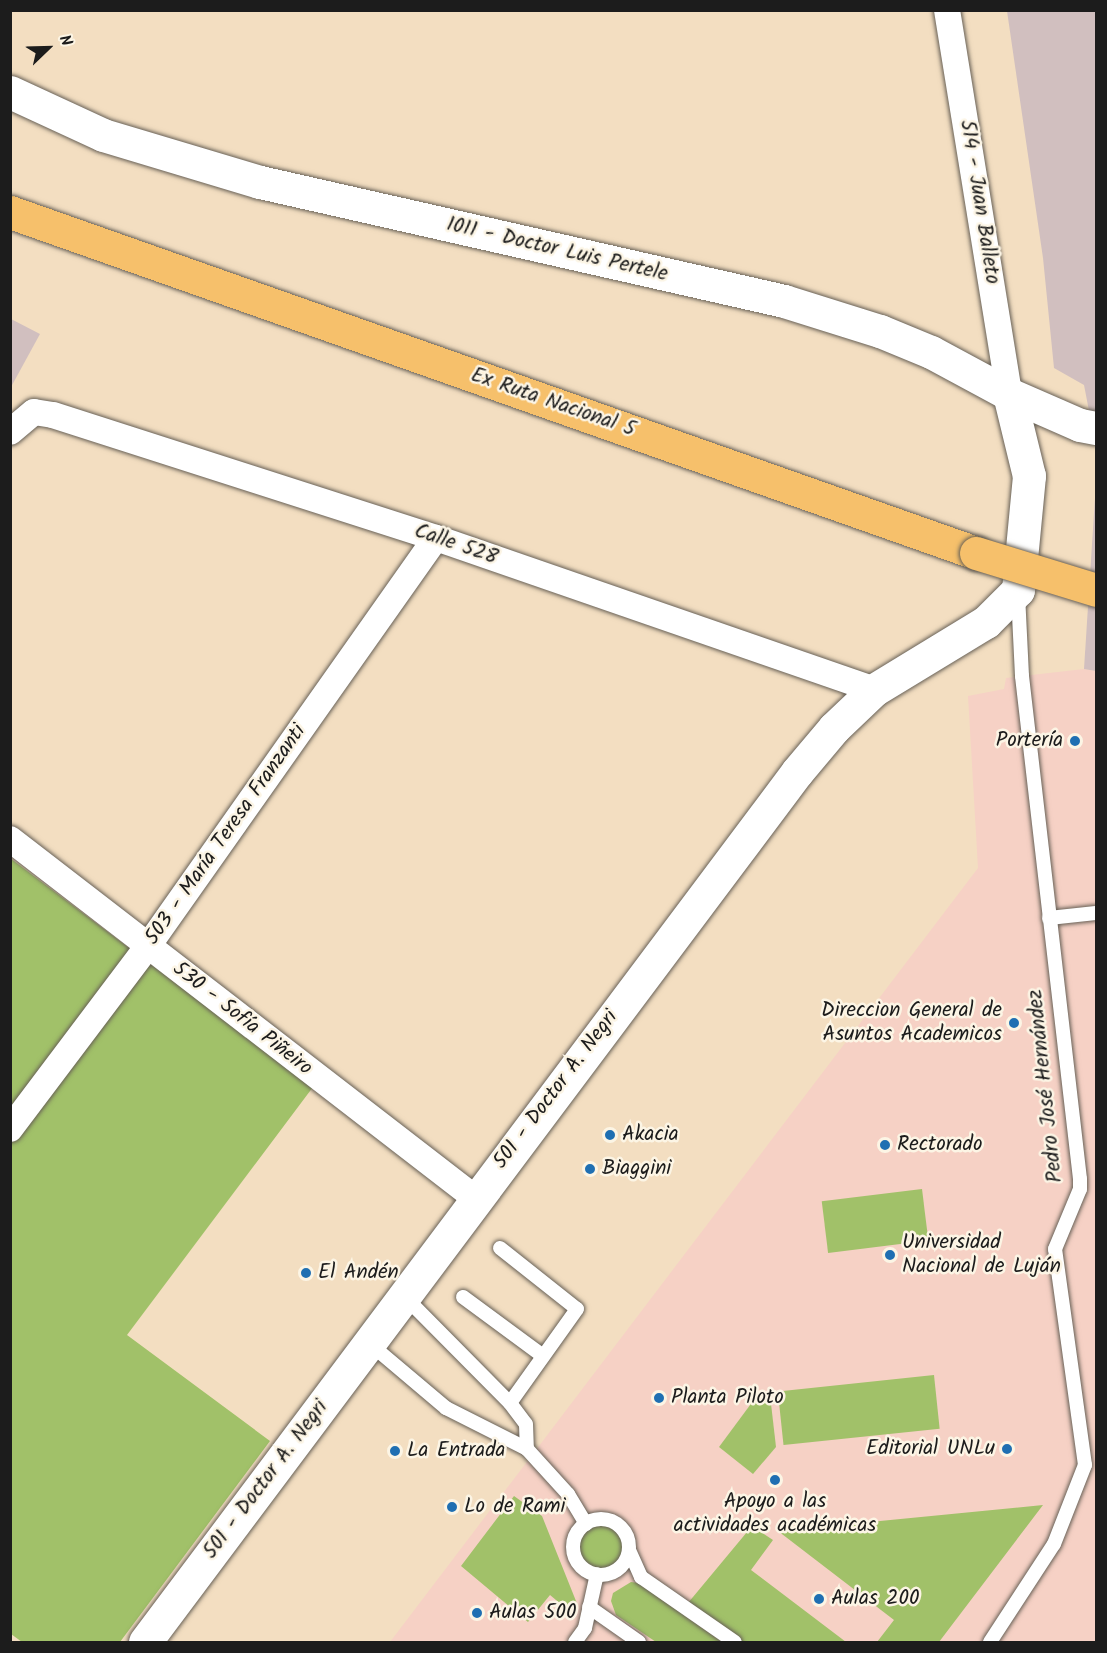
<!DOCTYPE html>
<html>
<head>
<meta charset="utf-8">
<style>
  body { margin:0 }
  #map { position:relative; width:1107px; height:1653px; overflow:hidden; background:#f3dec1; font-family:Kalam,sans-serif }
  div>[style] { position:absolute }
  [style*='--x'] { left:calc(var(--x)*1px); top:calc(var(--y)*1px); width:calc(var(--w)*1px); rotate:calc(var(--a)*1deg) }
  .built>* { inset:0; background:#f6d1c5 }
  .industrial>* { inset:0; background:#d1bfbf }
  .green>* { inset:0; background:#a1c169; transform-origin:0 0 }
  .round { border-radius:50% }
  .roads { filter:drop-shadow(0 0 2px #676056) drop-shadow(0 0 2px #676056) }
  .service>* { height:14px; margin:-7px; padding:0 7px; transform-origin:7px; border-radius:7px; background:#fff }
  .service>.ring { margin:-7px; padding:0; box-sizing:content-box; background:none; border:14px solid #fff; border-radius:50% }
  .minor>* { height:26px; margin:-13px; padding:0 13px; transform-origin:13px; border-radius:13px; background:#fff }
  .tertiary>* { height:33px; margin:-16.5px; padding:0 16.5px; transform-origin:16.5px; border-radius:16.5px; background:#fff }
  .primary>* { height:33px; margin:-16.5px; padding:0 16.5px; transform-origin:16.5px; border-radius:16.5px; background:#f6c06b }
  .bridges { filter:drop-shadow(0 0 2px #676056) drop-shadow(0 0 2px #676056) }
  .primary-bridge>* { height:33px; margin:-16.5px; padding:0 16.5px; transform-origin:16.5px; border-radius:16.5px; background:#f6c06b }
  .dots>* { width:16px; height:16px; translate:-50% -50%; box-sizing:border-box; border:3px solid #fcf5e5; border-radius:50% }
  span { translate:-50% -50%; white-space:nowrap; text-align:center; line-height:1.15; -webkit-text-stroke:5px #fcf5e5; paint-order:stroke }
  .street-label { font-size:21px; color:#1c1c1c }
  .poi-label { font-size:21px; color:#1c1c1c }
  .right { translate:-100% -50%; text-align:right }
  .left { translate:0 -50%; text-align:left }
  .frame { position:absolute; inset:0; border:12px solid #1c1c1c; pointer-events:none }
  .north { position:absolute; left:18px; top:18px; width:60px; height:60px; -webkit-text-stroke:4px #fcf5e5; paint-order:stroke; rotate:67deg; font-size:16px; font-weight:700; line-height:24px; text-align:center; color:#1c1c1c }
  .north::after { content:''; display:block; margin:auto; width:21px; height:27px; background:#1c1c1c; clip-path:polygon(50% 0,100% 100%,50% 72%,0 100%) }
</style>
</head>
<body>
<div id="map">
  <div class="built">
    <i style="clip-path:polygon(1084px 669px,1096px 671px,1096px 1642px,390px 1642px,978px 868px,968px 696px,1004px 689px,1006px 678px)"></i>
  </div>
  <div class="industrial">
    <i style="clip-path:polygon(1007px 11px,1096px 11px,1096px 447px,1084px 385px,1054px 368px,1043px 258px)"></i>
    <i style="clip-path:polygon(11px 319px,40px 334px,11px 387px)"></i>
    <i style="clip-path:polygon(1096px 482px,1096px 671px,1084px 669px)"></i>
  </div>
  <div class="green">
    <i style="clip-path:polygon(10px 858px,313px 1087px,127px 1335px,270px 1441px,120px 1642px,22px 1642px,11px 1634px)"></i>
    <i style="left:922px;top:1189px;width:52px;height:101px;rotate:83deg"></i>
    <i style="left:934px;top:1375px;width:54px;height:157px;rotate:84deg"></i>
    <i style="clip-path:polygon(770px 1395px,776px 1447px,753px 1474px,719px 1447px,756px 1397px)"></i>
    <i style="clip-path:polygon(514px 1496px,542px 1516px,578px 1606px,574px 1615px,550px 1595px,528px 1622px,461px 1566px)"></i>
    <i style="clip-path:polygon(1043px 1505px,939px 1642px,877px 1642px,894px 1620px,778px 1531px)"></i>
    <i class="round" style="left:576px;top:1521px;width:50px;height:50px"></i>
    <i style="clip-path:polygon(752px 1526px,773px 1540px,751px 1570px,846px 1642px,742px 1642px,688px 1603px)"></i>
    <i style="clip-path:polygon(631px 1582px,638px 1583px,722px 1642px,656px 1642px,616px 1615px,611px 1601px,613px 1593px)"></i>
  </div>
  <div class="roads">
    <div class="service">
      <i style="--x:1049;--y:918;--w:47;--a:-6.1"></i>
      <i style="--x:500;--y:1248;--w:98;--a:38.4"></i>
      <i style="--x:577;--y:1309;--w:115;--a:125.5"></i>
      <i style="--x:405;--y:1297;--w:149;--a:45.3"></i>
      <i style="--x:510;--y:1403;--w:26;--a:53"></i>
      <i style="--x:526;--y:1424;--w:25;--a:88"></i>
      <i style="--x:463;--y:1297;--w:99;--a:36.4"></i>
      <i style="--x:369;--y:1343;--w:101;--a:40.2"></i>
      <i style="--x:446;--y:1408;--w:91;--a:26.8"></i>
      <i style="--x:527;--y:1449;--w:61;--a:47.7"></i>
      <i style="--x:568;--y:1494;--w:35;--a:59"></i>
      <i class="ring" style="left:573px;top:1519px;width:42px;height:42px"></i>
      <i style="--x:629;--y:1550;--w:30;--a:66"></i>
      <i style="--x:641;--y:1577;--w:114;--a:34.7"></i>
      <i style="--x:589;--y:1607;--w:61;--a:35"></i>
      <i style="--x:575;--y:1642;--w:17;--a:-54"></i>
      <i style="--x:585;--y:1628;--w:55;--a:-77.5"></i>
      <i style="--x:990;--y:1642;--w:117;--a:-56.9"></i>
      <i style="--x:1054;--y:1544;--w:85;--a:-68.6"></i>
      <i style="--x:1085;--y:1465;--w:218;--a:-97.9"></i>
      <i style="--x:1055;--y:1249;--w:65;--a:-67.4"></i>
      <i style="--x:1080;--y:1189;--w:10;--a:-90"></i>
      <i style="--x:1080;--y:1179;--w:506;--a:-96.58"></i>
      <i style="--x:1022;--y:676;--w:81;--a:-92.8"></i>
    </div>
    <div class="minor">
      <i style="--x:947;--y:10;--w:389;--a:80.8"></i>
      <i style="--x:10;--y:432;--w:31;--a:-40"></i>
      <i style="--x:34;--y:412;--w:19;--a:9"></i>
      <i style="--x:53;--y:415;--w:402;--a:17.8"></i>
      <i style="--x:436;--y:538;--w:464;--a:19.1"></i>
      <i style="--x:10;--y:839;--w:587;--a:37.67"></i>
      <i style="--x:10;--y:1129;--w:229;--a:-53"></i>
      <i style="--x:148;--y:946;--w:499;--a:-54.8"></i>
    </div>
    <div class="tertiary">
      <i style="--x:10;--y:92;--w:102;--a:24.8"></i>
      <i style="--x:103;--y:135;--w:164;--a:16.7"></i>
      <i style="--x:260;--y:182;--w:537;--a:12.79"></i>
      <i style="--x:784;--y:301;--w:101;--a:17.4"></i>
      <i style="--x:880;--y:331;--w:55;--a:22.4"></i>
      <i style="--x:931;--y:352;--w:89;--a:28.3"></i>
      <i style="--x:1009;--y:394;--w:77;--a:23.6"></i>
      <i style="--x:1080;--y:425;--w:16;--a:11"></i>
      <i style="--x:145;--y:1642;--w:1087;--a:-53.15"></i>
      <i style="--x:797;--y:772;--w:57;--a:-49.9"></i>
      <i style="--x:834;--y:728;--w:55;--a:-43.5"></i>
      <i style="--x:874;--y:690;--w:131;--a:-31.3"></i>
      <i style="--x:986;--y:622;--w:45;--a:-45"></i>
      <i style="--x:1018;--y:590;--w:115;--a:-84.5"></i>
      <i style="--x:1029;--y:476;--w:84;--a:-103.7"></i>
    </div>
    <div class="primary">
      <i style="--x:10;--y:212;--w:1024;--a:19.44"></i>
    </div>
  </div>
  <div class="bridges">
    <div class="primary-bridge">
      <i style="--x:976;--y:553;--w:126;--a:17.1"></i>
    </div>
  </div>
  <div class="dots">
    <i style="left:1075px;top:741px;background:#1f6fb2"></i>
    <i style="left:1014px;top:1023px;background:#1f6fb2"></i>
    <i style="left:610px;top:1135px;background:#1f6fb2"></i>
    <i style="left:885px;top:1145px;background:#1f6fb2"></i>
    <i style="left:590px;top:1169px;background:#1f6fb2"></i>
    <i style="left:890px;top:1255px;background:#1f6fb2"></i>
    <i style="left:306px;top:1273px;background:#1f6fb2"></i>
    <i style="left:659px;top:1398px;background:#1f6fb2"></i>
    <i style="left:1007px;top:1449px;background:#1f6fb2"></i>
    <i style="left:395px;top:1451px;background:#1f6fb2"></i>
    <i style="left:775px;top:1480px;background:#1f6fb2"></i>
    <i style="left:452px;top:1507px;background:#1f6fb2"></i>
    <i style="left:819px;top:1599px;background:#1f6fb2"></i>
    <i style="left:477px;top:1613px;background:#1f6fb2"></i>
  </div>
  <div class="street-label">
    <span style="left:979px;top:202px;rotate:81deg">514 - Juan Balleto</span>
    <span style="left:557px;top:250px;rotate:13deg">1011 - Doctor Luis Pertele</span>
    <span style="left:553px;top:403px;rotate:19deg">Ex Ruta Nacional 5</span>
    <span style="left:456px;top:545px;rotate:19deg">Calle 528</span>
    <span style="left:226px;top:835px;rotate:-55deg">503 - María Teresa Franzanti</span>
    <span style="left:242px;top:1019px;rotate:38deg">530 - Sofía Piñeiro</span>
    <span style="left:1046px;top:1086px;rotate:-96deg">Pedro José Hernández</span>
    <span style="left:556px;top:1090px;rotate:-53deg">501 - Doctor A. Negri</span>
    <span style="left:266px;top:1480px;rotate:-53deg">501 - Doctor A. Negri</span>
  </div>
  <div class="poi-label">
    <span class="right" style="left:1063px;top:741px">Portería</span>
    <span class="right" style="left:1002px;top:1023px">Direccion General de<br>Asuntos Academicos</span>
    <span class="left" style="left:622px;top:1135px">Akacia</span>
    <span class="left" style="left:897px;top:1145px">Rectorado</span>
    <span class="left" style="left:602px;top:1169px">Biaggini</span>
    <span class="left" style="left:902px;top:1255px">Universidad<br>Nacional de Luján</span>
    <span class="left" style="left:318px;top:1273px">El Andén</span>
    <span class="left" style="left:671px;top:1398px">Planta Piloto</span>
    <span class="right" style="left:995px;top:1449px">Editorial UNLu</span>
    <span class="left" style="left:407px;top:1451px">La Entrada</span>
    <span style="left:775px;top:1514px">Apoyo a las<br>actividades académicas</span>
    <span class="left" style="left:464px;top:1507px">Lo de Rami</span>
    <span class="left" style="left:831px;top:1599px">Aulas 200</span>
    <span class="left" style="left:489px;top:1613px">Aulas 500</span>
  </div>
  <div class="frame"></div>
  <div class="north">N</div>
</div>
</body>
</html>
